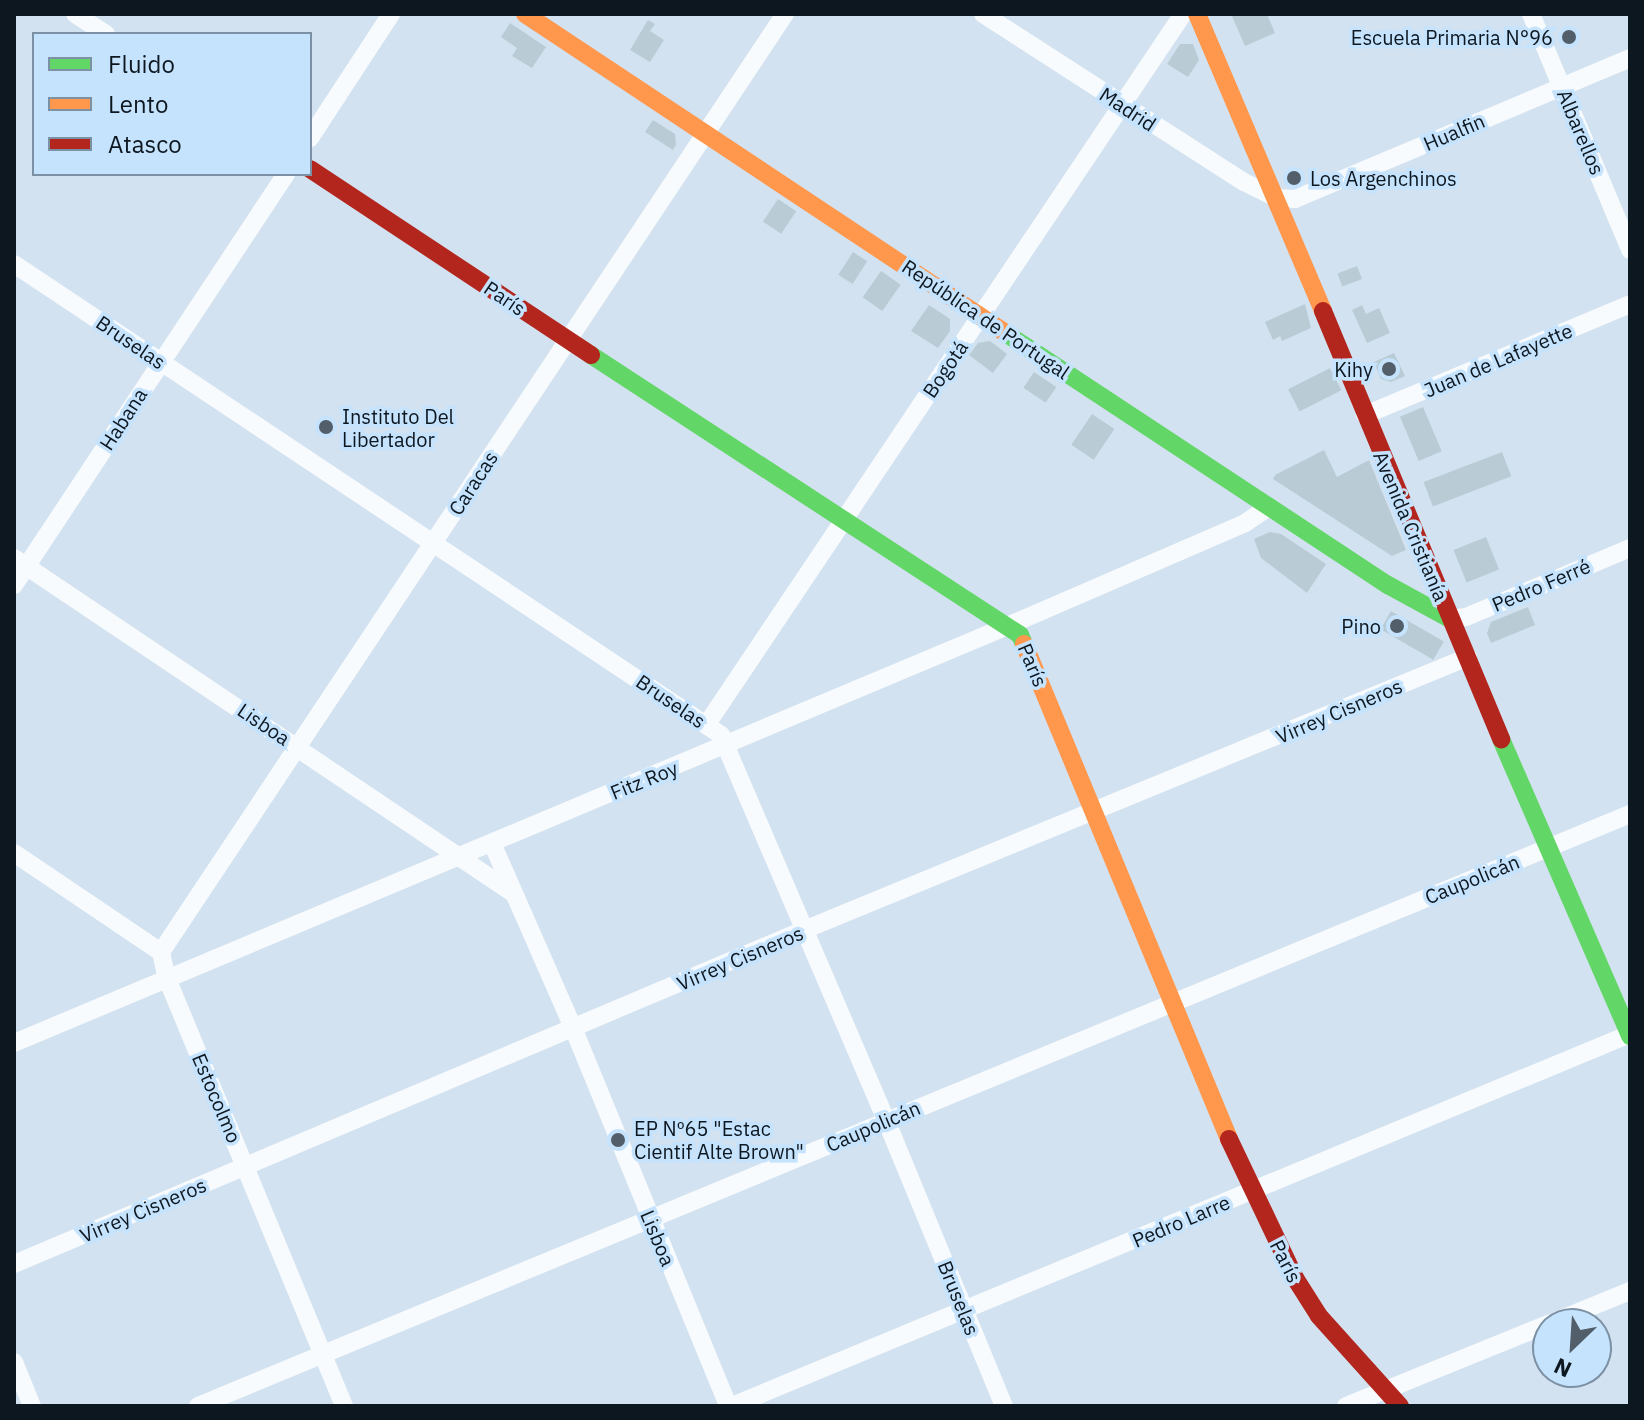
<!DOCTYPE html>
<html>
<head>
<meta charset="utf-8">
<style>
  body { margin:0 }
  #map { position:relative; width:1644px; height:1420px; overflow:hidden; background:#d3e2f0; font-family:"IBM Plex Sans",sans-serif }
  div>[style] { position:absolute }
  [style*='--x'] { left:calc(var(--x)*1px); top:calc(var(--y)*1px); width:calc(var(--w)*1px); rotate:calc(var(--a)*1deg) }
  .building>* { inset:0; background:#b9ccd5; transform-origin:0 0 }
  .street>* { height:18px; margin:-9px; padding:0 9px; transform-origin:9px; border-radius:9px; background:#f8fbfd }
  .fast>* { height:18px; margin:-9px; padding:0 9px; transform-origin:9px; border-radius:9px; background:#63d668 }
  .slow>* { height:18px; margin:-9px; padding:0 9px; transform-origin:9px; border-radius:9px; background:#ff974d }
  .jam>* { height:18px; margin:-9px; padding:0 9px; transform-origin:9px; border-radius:9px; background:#b3261e }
  .dots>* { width:22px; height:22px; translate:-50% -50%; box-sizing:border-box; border:4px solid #c6e3fd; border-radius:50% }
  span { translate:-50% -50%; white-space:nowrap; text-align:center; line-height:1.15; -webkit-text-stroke:7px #c6e3fd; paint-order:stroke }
  .poi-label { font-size:20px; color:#0d1720 }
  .right { translate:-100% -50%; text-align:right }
  .left { translate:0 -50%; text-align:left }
  .street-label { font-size:20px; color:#0d1720 }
  .frame { position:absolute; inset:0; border:16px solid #0d1720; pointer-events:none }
  .legend { position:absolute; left:32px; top:32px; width:280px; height:144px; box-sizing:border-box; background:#c6e3fd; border:2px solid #7c91a5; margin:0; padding:10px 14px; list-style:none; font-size:24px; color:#0d1720 }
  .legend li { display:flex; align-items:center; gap:16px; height:40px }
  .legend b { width:40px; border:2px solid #7c91a5 }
  .north { position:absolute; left:1532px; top:1308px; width:80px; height:80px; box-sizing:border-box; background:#c6e3fd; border:2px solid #7c91a5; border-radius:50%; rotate:205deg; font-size:22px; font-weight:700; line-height:32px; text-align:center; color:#0d1720 }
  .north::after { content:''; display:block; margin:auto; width:28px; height:36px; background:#525e69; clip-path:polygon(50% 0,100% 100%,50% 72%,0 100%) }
</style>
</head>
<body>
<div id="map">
  <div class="building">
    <i style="clip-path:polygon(1231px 14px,1267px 14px,1275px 33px,1245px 46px)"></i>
    <i style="clip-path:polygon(648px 20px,655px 24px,650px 31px,664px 40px,650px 62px,630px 50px)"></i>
    <i style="clip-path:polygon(510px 23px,546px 47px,532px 68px,512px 56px,517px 48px,501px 37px)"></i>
    <i style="clip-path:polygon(1180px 44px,1193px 44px,1199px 60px,1188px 77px,1167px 64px)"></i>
    <i style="clip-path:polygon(653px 120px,675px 134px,676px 145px,673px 150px,645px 132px)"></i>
    <i style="left:778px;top:199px;width:22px;height:27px;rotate:34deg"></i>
    <i style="left:853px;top:252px;width:17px;height:27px;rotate:33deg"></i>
    <i style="left:1357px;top:266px;width:14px;height:21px;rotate:69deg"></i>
    <i style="left:881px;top:271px;width:24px;height:32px;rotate:35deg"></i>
    <i style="clip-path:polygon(1305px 304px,1311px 328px,1282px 341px,1280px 336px,1273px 340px,1265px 322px)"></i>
    <i style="clip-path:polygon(929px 305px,950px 319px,950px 331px,938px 348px,911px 331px)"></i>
    <i style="clip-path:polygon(1362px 305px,1366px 314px,1379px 308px,1390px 333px,1367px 343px,1352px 310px)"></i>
    <i style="clip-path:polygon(990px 341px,1007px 354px,993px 373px,969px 355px,978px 343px)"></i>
    <i style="clip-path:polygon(1394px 353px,1405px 376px,1391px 382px,1381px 379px,1374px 362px)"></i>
    <i style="left:1330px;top:368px;width:25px;height:47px;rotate:63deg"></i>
    <i style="left:1034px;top:372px;width:27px;height:19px;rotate:34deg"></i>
    <i style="left:1423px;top:407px;width:48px;height:25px;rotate:67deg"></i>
    <i style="left:1092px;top:414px;width:27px;height:37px;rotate:34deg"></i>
    <i style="clip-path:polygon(1324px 450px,1337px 477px,1369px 460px,1406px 550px,1392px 556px,1273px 479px,1275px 475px)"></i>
    <i style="left:1502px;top:452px;width:26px;height:84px;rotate:69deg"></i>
    <i style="clip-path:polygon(1270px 532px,1281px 534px,1326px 564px,1307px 593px,1261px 558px,1254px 539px)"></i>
    <i style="left:1486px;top:537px;width:35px;height:35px;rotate:68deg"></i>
    <i style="clip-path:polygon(1528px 607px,1535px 625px,1491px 643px,1487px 633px,1491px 622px)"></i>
    <i style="left:1391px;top:611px;width:61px;height:21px;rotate:30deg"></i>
  </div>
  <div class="street">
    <i style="--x:75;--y:14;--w:37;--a:33"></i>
    <i style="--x:983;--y:14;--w:310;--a:32.8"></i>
    <i style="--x:1244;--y:182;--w:37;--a:26"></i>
    <i style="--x:1277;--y:198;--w:18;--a:3"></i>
    <i style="--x:1295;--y:199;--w:363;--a:-22.8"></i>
    <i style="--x:1531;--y:14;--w:256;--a:67.2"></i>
    <i style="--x:310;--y:138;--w:148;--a:-56.8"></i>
    <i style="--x:14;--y:264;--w:850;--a:33.67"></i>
    <i style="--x:721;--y:735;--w:419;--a:66.8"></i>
    <i style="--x:886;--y:1120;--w:309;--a:67.6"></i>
    <i style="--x:1365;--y:415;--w:287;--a:-22.7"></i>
    <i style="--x:14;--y:558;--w:601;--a:33.88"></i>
    <i style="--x:14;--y:585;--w:493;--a:-56.5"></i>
    <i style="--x:1450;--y:619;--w:16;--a:-7"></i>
    <i style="--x:1466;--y:617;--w:178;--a:-22.8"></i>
    <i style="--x:707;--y:724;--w:855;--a:-56.16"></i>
    <i style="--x:492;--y:843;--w:204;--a:66.3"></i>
    <i style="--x:574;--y:1030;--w:406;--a:67.7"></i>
    <i style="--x:14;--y:853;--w:177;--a:34"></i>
    <i style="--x:161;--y:952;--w:25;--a:78"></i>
    <i style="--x:166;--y:976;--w:465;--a:67.5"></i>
    <i style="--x:161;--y:952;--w:1127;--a:-56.37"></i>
    <i style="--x:14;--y:1043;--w:1075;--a:-22.77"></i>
    <i style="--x:1005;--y:627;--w:262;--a:-23.4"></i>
    <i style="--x:1245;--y:523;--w:29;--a:-34"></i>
    <i style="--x:14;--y:1264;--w:858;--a:-22.92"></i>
    <i style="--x:804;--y:930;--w:718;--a:-22.35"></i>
    <i style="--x:1549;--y:1324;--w:87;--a:-22.2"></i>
    <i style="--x:14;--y:1362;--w:48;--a:67.8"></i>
    <i style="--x:198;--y:1406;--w:1550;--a:-22.46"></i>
    <i style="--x:732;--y:1406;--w:972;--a:-22.5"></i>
    <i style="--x:1346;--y:1406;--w:218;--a:-22.1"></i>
  </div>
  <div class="fast">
    <i style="--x:1004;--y:332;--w:460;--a:33.4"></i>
    <i style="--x:1388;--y:585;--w:71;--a:28.7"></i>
    <i style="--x:591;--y:355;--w:512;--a:33.13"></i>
    <i style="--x:1020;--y:635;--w:10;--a:66"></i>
    <i style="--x:1501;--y:739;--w:324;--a:66.5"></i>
  </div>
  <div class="slow">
    <i style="--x:525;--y:14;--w:575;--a:33.58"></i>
    <i style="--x:1197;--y:14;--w:323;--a:67"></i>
    <i style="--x:1024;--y:644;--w:536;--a:67.5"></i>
  </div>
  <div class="jam">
    <i style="--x:310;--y:169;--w:337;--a:33.5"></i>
    <i style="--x:1323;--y:311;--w:464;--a:67.4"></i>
    <i style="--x:1229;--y:1139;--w:154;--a:64.6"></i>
    <i style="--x:1295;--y:1278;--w:45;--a:57.7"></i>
    <i style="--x:1319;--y:1316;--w:121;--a:48"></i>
  </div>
  <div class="dots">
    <i style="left:1569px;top:37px;background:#525e69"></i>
    <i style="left:1294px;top:178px;background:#525e69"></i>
    <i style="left:1389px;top:369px;background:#525e69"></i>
    <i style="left:326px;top:427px;background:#525e69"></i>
    <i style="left:1397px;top:626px;background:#525e69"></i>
    <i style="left:618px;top:1140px;background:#525e69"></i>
  </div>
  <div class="poi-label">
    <span class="right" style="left:1553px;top:37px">Escuela Primaria N°96</span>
    <span class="left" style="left:1310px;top:178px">Los Argenchinos</span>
    <span class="right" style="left:1373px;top:369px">Kihy</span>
    <span class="left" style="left:342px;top:428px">Instituto Del<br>Libertador</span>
    <span class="right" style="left:1381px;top:626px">Pino</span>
    <span class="left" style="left:634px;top:1140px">EP Nº65 "Estac<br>Cientif Alte Brown"</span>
  </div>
  <div class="street-label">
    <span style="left:1128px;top:109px;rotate:33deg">Madrid</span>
    <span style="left:1454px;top:132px;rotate:-23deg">Hualfin</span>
    <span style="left:1581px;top:132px;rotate:67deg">Albarellos</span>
    <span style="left:505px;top:298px;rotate:34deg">París</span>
    <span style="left:986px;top:319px;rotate:34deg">República de Portugal</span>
    <span style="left:131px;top:342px;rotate:34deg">Bruselas</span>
    <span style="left:1498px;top:360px;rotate:-23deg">Juan de Lafayette</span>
    <span style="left:945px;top:369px;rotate:-56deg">Bogotá</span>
    <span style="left:123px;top:419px;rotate:-57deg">Habana</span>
    <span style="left:473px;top:483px;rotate:-57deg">Caracas</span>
    <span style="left:1411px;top:526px;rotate:67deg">Avenida Cristianía</span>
    <span style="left:1541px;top:585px;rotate:-23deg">Pedro Ferré</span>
    <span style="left:1033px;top:665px;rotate:67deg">París</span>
    <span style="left:671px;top:701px;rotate:34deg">Bruselas</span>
    <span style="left:1339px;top:711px;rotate:-23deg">Virrey Cisneros</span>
    <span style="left:264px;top:724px;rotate:34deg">Lisboa</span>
    <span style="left:644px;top:780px;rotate:-22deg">Fitz Roy</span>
    <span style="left:1472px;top:879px;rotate:-22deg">Caupolicán</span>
    <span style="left:740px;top:958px;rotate:-23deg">Virrey Cisneros</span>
    <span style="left:217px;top:1098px;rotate:67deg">Estocolmo</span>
    <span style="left:873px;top:1126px;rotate:-23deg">Caupolicán</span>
    <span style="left:143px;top:1210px;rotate:-23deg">Virrey Cisneros</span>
    <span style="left:1181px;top:1221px;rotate:-23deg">Pedro Larre</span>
    <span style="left:658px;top:1238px;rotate:67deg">Lisboa</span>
    <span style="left:1286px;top:1261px;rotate:63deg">París</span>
    <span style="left:959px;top:1298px;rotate:68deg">Bruselas</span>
  </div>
  <div class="frame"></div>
  <ul class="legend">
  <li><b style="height:10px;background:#63d668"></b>Fluido</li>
  <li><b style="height:10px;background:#ff974d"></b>Lento</li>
  <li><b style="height:10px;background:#b3261e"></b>Atasco</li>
  </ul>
  <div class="north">N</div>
</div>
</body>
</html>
